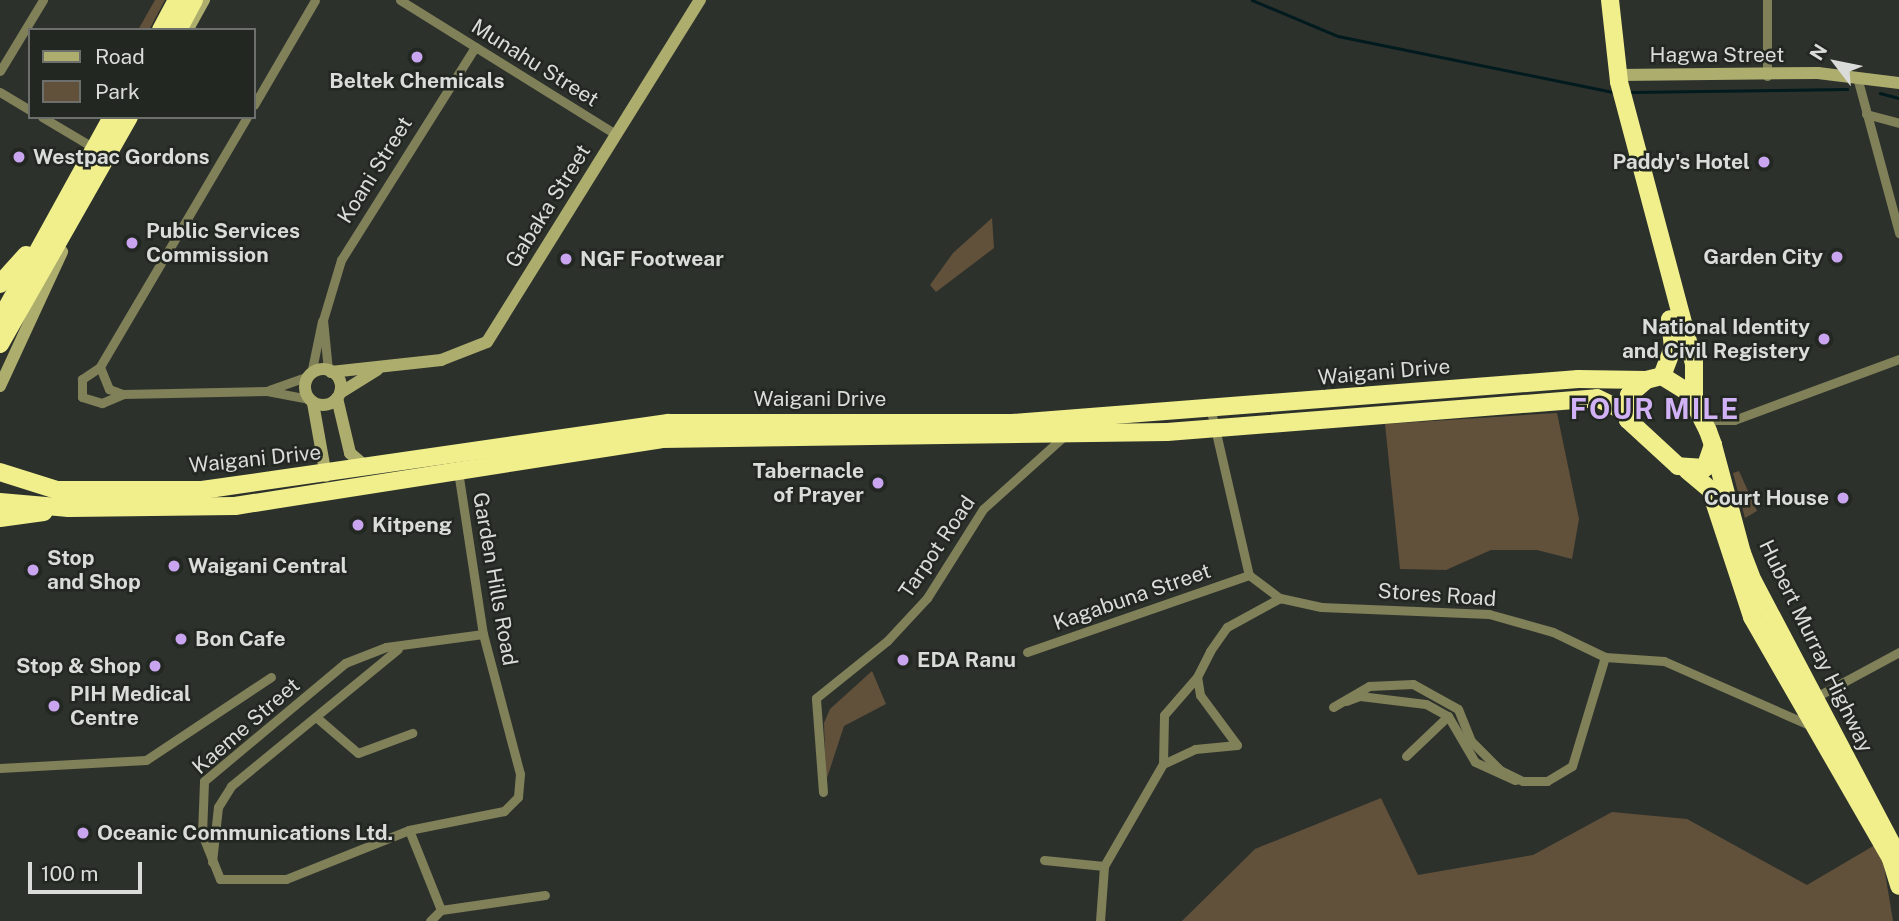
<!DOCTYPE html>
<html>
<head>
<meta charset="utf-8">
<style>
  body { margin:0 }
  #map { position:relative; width:1899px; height:921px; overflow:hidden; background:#2d312c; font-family:"Public Sans",sans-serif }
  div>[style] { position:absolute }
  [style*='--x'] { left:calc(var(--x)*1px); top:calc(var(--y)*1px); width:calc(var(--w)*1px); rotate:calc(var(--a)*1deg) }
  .green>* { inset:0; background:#61503a }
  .stream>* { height:2.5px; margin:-1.25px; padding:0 1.25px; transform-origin:1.25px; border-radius:1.25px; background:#001a1e }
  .street>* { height:9px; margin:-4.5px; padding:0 4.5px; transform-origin:4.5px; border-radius:4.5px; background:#808059 }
  .secondary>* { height:12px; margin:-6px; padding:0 6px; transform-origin:6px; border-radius:6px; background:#adad6e }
  .secondary>.ring { margin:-6px; padding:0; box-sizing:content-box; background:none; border:12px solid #adad6e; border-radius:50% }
  .highway>* { height:18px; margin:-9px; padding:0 9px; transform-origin:9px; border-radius:9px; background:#f0ef8c }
  .dots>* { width:19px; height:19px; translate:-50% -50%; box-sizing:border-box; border:4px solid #232722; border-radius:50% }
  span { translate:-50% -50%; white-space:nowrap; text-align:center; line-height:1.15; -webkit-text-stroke:5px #232722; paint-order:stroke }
  .street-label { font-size:21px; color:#dadcd9 }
  .poi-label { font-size:21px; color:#dadcd9; font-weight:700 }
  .left { translate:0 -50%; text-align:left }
  .right { translate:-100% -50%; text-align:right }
  .district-label { font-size:28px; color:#d2b2f6; font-weight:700; letter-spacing:2px }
  .legend { position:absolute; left:28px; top:28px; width:228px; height:91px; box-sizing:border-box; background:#232722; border:2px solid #6c6f6b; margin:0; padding:9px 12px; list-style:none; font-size:21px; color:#dadcd9 }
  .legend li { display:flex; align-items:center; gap:14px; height:35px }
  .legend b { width:35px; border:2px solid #6c6f6b }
  .north { position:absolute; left:1801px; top:28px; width:70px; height:70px; -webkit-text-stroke:5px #232722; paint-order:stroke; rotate:302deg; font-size:19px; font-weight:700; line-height:28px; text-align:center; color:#dadcd9 }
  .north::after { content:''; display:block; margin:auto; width:24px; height:32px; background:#dadcd9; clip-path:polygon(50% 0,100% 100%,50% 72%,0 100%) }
  .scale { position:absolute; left:28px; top:862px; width:114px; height:32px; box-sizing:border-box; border:4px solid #dadcd9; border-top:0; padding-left:9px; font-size:21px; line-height:24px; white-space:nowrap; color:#dadcd9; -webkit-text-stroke:5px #232722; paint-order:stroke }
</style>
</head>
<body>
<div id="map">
  <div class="green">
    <i style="clip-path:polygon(155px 0,165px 0,149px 30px,138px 30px)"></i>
    <i style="clip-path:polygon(992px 218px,994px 248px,936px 292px,930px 285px,953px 253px)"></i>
    <i style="clip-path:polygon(1557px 413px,1579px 519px,1572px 559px,1537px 550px,1491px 550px,1446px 570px,1400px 569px,1385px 424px)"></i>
    <i style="clip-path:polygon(1739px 471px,1757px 511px,1745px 518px,1733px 473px)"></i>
    <i style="clip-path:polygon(872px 671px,886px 704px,844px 726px,826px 781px,824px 723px,830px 709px)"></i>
    <i style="clip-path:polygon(1381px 798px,1418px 875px,1533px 855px,1612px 812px,1687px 819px,1807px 885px,1880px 842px,1893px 921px,1182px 921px,1255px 849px)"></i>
  </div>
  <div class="stream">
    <i style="--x:1252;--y:0;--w:93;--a:22.7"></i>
    <i style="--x:1338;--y:36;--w:285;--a:11.5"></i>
    <i style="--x:1630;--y:92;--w:217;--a:-0.8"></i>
    <i style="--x:1880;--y:93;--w:20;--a:15"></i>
  </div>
  <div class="street">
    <i style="--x:400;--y:0;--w:253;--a:31.9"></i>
    <i style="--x:1767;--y:0;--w:76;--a:90"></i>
    <i style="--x:0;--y:71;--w:83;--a:-58.8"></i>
    <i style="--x:1857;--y:77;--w:162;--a:74.9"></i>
    <i style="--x:0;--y:92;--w:35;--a:31"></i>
    <i style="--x:254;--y:105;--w:121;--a:-59.8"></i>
    <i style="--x:1866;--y:114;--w:34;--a:15"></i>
    <i style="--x:42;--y:117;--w:61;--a:30.8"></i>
    <i style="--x:247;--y:117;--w:290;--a:120.5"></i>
    <i style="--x:100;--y:367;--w:24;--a:68"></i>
    <i style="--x:109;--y:389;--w:15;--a:20"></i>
    <i style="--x:123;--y:394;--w:144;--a:-1.2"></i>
    <i style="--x:267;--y:391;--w:43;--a:10.8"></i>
    <i style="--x:100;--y:367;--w:22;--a:146"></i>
    <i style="--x:82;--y:379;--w:18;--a:90"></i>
    <i style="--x:82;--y:397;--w:21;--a:17"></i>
    <i style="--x:102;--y:403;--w:23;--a:-23"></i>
    <i style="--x:328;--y:370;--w:50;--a:-95.7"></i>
    <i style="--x:323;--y:320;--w:63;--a:-73.3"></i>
    <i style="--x:341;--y:260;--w:252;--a:-57.8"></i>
    <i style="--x:311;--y:374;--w:54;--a:-78.3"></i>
    <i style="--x:269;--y:390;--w:42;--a:-19.3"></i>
    <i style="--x:1211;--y:411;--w:168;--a:77"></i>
    <i style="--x:1249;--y:575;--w:39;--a:37"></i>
    <i style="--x:1280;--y:598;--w:42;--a:12.4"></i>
    <i style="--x:1321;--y:607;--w:168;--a:2.4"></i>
    <i style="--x:1489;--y:614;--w:66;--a:15.7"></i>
    <i style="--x:1553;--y:632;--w:58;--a:25.7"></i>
    <i style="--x:1605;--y:657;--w:59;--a:3.9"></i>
    <i style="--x:1664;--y:661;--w:156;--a:23.8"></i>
    <i style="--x:1702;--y:420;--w:32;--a:0"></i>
    <i style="--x:1734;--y:420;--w:176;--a:-20.3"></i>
    <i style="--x:458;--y:471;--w:165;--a:81.3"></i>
    <i style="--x:483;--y:634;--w:145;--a:75.2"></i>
    <i style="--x:520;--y:774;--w:23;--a:95"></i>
    <i style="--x:518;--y:797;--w:20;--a:135"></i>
    <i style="--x:504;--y:811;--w:97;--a:168.7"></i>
    <i style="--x:409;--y:830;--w:132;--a:158.3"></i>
    <i style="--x:286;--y:879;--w:66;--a:180"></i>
    <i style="--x:220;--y:879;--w:48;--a:-111.8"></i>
    <i style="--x:202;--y:834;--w:53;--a:-87.8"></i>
    <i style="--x:204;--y:781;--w:184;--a:-39.9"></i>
    <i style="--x:345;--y:663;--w:44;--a:-21.3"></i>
    <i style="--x:386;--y:647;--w:98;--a:-7.6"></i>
    <i style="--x:1027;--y:652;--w:235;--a:-19.1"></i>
    <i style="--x:1814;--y:698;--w:97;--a:-28.4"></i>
    <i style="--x:1346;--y:701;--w:15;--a:-20"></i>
    <i style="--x:1360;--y:696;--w:66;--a:6.9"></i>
    <i style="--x:1426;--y:704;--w:25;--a:29"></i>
    <i style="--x:1448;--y:716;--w:53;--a:59.6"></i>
    <i style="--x:1475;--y:762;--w:44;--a:24.2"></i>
    <i style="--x:1333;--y:707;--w:42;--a:-30.3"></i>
    <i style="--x:1369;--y:686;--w:44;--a:-2.6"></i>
    <i style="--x:1413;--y:684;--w:51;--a:29.1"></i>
    <i style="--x:1458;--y:709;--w:35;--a:68"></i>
    <i style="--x:1471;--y:741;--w:41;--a:45"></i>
    <i style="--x:1500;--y:770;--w:25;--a:26"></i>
    <i style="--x:1523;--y:781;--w:24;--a:0"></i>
    <i style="--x:1547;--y:781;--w:29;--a:-31"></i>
    <i style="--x:1572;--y:766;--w:114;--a:-73.2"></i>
    <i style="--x:316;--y:717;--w:55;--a:40.6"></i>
    <i style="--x:358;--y:753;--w:58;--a:-20.3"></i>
    <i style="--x:1406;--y:756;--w:58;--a:-43.6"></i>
    <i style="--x:1163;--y:764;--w:49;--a:-88.8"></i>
    <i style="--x:1164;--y:715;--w:50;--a:-49"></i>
    <i style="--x:0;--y:768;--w:146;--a:-3.1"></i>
    <i style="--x:146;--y:760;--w:150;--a:-33.6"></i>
    <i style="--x:823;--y:792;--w:94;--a:-94.3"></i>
    <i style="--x:816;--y:698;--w:91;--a:-38.8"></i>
    <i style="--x:887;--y:641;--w:59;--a:-47.1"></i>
    <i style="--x:927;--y:598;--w:105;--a:-57.8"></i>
    <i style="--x:983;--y:509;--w:109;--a:-42"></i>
    <i style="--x:409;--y:830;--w:86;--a:68.2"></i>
    <i style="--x:1044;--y:860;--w:60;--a:5.7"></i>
    <i style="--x:212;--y:862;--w:55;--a:-83.8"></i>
    <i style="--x:218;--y:807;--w:25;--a:-58"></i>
    <i style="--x:231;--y:786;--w:216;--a:-39.4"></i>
    <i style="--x:430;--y:921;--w:16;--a:-45"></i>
    <i style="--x:441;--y:910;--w:105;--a:-8.2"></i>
    <i style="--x:1100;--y:921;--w:55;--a:-85.8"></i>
    <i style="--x:1104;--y:866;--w:118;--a:-60"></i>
    <i style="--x:1163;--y:764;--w:35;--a:-25"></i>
    <i style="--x:1195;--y:749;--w:42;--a:-5.4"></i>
    <i style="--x:1237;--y:745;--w:62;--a:-126.5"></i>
    <i style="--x:1200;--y:695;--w:18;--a:-99"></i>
    <i style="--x:1197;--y:677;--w:29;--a:-63"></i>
    <i style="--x:1210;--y:651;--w:29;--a:-55"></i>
    <i style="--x:1227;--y:627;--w:60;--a:-28.7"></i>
  </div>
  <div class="secondary">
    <i style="--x:189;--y:27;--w:31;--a:-61"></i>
    <i style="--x:1618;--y:75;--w:200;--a:-0.6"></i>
    <i style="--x:1818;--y:73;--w:82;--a:7"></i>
    <i class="ring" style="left:305px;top:369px;width:24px;height:24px"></i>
    <i style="--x:331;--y:372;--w:111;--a:-6.2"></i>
    <i style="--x:441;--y:360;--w:49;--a:-21.4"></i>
    <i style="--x:487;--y:342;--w:403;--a:-58.1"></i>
    <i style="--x:0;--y:386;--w:148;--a:-65.2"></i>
    <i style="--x:340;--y:393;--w:44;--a:-31.9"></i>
    <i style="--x:337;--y:398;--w:57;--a:76.7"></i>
    <i style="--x:350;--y:453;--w:23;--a:41"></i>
    <i style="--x:313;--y:403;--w:74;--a:79.9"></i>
  </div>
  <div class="highway">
    <i style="--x:1610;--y:0;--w:82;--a:83.7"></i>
    <i style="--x:1619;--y:82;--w:291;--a:75.1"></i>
    <i style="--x:1694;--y:363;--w:39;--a:90"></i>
    <i style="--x:161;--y:30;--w:34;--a:-62"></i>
    <i style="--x:178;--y:30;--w:34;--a:-62"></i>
    <i style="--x:0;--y:284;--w:39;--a:-48"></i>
    <i style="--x:0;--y:320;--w:232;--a:-61.1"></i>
    <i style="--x:0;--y:344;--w:261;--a:-60.4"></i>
    <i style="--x:1662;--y:376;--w:30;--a:-69"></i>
    <i style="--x:1673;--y:348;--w:29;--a:-96"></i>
    <i style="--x:1713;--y:445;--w:24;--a:109"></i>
    <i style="--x:1705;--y:468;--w:27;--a:-176"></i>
    <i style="--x:1678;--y:466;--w:68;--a:-137.4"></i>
    <i style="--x:1628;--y:420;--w:25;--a:-88"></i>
    <i style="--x:1629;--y:395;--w:23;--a:-41"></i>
    <i style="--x:1646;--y:380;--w:16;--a:-14"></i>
    <i style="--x:1662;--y:376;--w:32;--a:32"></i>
    <i style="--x:1689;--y:393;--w:42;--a:63.4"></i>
    <i style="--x:1708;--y:431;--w:15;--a:70"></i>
    <i style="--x:1713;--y:445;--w:112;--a:75"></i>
    <i style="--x:1742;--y:553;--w:30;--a:69"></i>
    <i style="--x:1753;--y:581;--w:313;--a:62.2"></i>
    <i style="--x:1687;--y:470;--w:30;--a:40"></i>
    <i style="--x:1710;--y:489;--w:135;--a:71.8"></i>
    <i style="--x:1752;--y:617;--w:279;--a:60.1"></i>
    <i style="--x:1891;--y:859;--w:28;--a:73"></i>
    <i style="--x:0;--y:472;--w:60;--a:17.5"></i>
    <i style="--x:57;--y:490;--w:145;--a:0"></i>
    <i style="--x:202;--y:490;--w:471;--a:-8.2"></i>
    <i style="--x:668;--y:423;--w:344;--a:0"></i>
    <i style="--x:1012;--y:423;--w:568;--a:-4.45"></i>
    <i style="--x:1578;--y:379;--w:68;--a:0.8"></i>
    <i style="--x:0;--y:502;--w:69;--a:5"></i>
    <i style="--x:69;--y:508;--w:166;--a:-0.7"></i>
    <i style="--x:235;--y:506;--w:431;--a:-8.9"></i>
    <i style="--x:661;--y:439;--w:506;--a:-0.79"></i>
    <i style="--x:1167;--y:432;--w:431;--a:-4.5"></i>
    <i style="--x:1597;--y:398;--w:32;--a:26"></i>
    <i style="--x:0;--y:518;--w:44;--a:-7.8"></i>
  </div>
  <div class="dots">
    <i style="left:417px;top:57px;background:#c8a5ee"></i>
    <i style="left:19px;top:157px;background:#c8a5ee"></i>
    <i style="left:1764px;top:162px;background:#c8a5ee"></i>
    <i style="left:132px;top:243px;background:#c8a5ee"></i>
    <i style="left:1837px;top:257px;background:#c8a5ee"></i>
    <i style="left:566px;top:259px;background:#c8a5ee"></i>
    <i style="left:1824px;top:339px;background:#c8a5ee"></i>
    <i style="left:878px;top:483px;background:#c8a5ee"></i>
    <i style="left:1843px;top:498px;background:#c8a5ee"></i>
    <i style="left:358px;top:525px;background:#c8a5ee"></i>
    <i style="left:174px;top:566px;background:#c8a5ee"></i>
    <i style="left:33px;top:570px;background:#c8a5ee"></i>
    <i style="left:181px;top:639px;background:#c8a5ee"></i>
    <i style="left:903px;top:660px;background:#c8a5ee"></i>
    <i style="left:155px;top:666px;background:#c8a5ee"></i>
    <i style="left:54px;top:706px;background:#c8a5ee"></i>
    <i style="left:83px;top:833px;background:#c8a5ee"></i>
  </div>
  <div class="street-label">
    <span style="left:1717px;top:55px">Hagwa Street</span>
    <span style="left:535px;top:63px;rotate:32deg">Munahu Street</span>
    <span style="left:375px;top:170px;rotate:-58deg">Koani Street</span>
    <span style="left:548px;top:206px;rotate:-58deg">Gabaka Street</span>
    <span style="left:1384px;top:372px;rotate:-5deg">Waigani Drive</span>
    <span style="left:820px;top:399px">Waigani Drive</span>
    <span style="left:255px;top:459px;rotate:-6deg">Waigani Drive</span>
    <span style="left:937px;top:547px;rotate:-56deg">Tarpot Road</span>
    <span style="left:495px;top:579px;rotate:80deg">Garden Hills Road</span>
    <span style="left:1437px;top:595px;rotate:4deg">Stores Road</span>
    <span style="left:1132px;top:597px;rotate:-19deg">Kagabuna Street</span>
    <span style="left:1816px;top:646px;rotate:64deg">Hubert Murray Highway</span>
    <span style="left:246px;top:726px;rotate:-41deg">Kaeme Street</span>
  </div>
  <div class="poi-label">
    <span style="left:417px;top:81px">Beltek Chemicals</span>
    <span class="left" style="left:33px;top:157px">Westpac Gordons</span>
    <span class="right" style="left:1750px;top:162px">Paddy's Hotel</span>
    <span class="left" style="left:146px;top:243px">Public Services<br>Commission</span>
    <span class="right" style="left:1823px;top:257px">Garden City</span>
    <span class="left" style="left:580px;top:259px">NGF Footwear</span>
    <span class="right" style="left:1810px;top:339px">National Identity<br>and Civil Registery</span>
    <span class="right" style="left:864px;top:483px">Tabernacle<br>of Prayer</span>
    <span class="right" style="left:1829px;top:498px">Court House</span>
    <span class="left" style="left:372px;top:525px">Kitpeng</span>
    <span class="left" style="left:47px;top:570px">Stop<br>and Shop</span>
    <span class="left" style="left:188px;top:566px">Waigani Central</span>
    <span class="left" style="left:195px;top:639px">Bon Cafe</span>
    <span class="left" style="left:917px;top:660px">EDA Ranu</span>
    <span class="right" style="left:141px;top:666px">Stop &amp; Shop</span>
    <span class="left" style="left:70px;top:706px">PIH Medical<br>Centre</span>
    <span class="left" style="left:97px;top:833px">Oceanic Communications Ltd.</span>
  </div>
  <div class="district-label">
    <span style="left:1655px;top:409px">FOUR MILE</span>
  </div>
  <ul class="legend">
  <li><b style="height:9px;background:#adad6e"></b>Road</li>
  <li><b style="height:19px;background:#61503a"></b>Park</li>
  </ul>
  <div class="north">N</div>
  <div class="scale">100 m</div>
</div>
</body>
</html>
